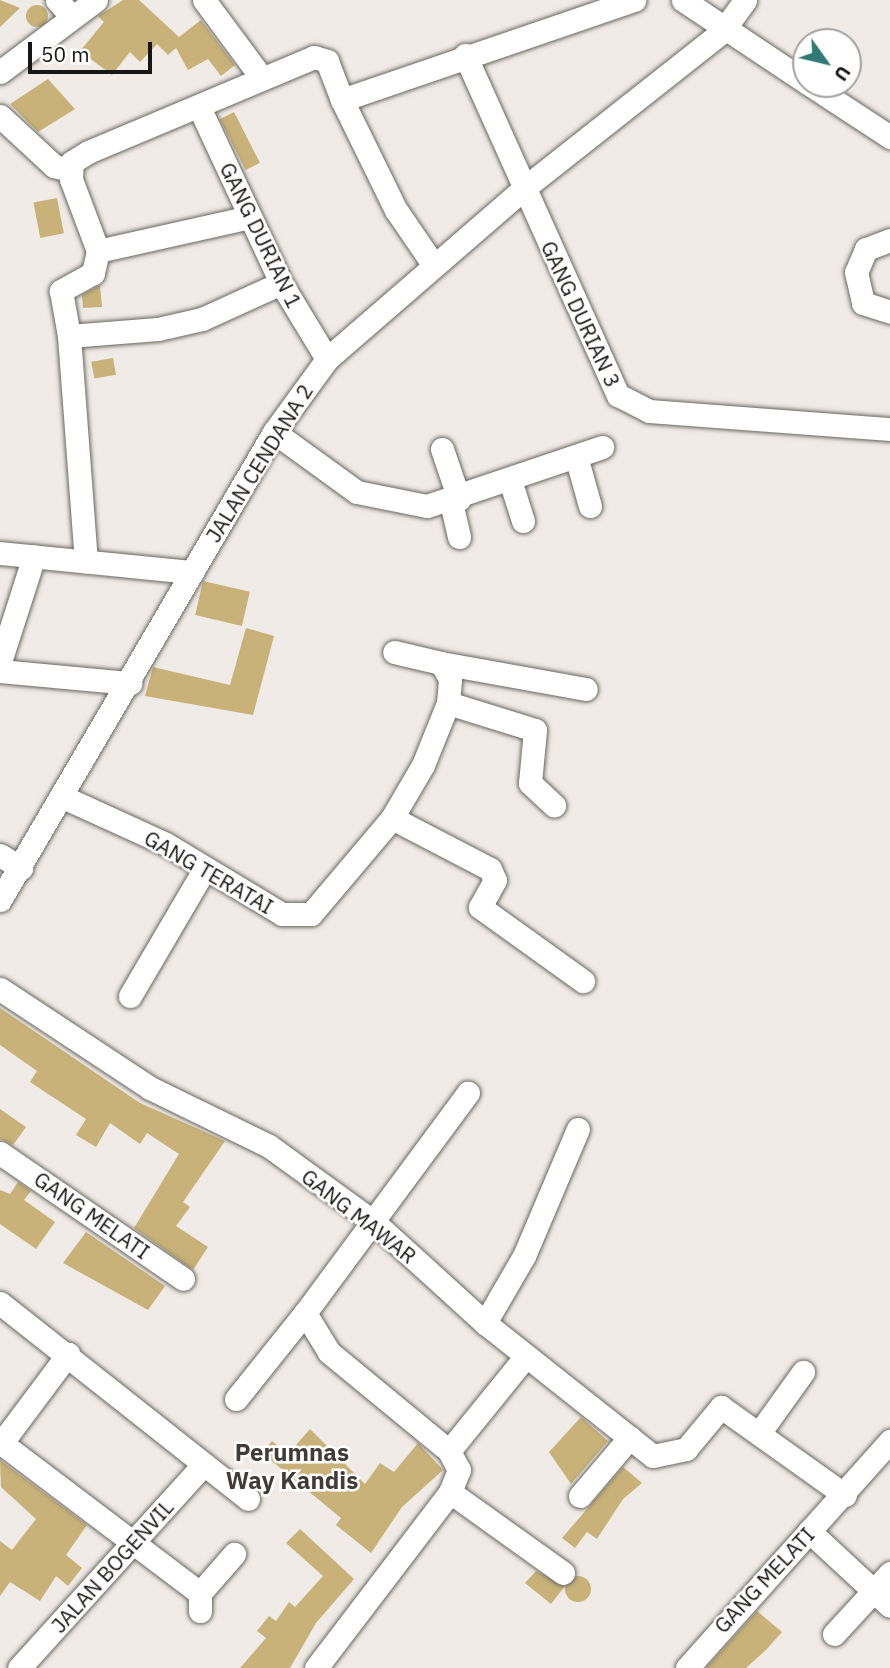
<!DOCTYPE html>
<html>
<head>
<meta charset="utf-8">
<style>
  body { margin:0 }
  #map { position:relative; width:890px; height:1668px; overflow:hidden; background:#f0ebe6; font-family:"IBM Plex Sans",sans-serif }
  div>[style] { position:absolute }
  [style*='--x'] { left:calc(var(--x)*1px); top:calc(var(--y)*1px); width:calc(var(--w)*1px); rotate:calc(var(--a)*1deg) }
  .building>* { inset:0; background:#c8b279; transform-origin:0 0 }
  .round { border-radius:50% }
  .roads { filter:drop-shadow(0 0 2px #6a6661) drop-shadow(0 0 2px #6a6661) }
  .minor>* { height:23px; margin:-11.5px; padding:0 11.5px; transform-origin:11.5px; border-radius:11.5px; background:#fff }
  span { translate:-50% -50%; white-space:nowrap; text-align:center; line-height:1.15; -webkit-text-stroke:5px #fff; paint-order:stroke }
  .street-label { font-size:21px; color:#181614 }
  .quarter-label { font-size:24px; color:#413c39; font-weight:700 }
  .north { position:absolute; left:792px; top:28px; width:70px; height:70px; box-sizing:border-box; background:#fff; border:2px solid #a3a2a1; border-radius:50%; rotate:124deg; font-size:19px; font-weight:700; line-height:28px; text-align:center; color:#181614 }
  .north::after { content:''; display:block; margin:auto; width:24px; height:32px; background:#317973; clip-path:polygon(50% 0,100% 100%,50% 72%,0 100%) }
  .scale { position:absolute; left:28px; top:42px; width:124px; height:32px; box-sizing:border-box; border:4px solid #181614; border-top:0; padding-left:9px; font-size:21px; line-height:24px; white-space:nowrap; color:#181614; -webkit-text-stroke:5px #fff; paint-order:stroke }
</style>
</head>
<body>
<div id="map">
  <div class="building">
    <i style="clip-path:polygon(0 0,20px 8px,0 27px)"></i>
    <i style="clip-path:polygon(123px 0,139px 0,179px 37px,201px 20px,235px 65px,221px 76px,208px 59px,188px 70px,176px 48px,168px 55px,157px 44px,140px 62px,130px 52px,112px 75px,80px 51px,104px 22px,98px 16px)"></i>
    <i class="round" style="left:26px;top:5px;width:22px;height:22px"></i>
    <i style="clip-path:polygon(48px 79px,75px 109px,38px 132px,10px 104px)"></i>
    <i style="left:234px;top:112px;width:57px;height:16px;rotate:63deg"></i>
    <i style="left:57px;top:198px;width:36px;height:24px;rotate:79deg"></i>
    <i style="clip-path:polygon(100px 285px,102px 307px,83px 308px,82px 295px)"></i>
    <i style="left:113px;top:358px;width:17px;height:22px;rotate:80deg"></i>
    <i style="left:203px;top:581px;width:48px;height:35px;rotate:13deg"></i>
    <i style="clip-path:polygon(246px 628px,274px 636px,253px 715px,145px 696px,153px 667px,230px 685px)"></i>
    <i style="clip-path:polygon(0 1008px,140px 1103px,225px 1141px,183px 1202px,190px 1207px,176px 1226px,208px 1247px,193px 1270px,134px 1228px,179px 1154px,147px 1133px,140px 1144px,110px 1123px,96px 1147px,76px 1135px,86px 1119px,30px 1082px,37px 1071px,0 1045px)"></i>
    <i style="clip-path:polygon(0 1109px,26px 1127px,13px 1145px,0 1139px)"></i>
    <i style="clip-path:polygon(18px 1182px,31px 1191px,24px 1200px,55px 1222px,36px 1249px,0 1224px,0 1190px,10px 1194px)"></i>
    <i style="clip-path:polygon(86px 1232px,165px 1286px,148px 1310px,63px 1263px)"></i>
    <i style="clip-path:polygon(581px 1417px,608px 1441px,571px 1484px,549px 1452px)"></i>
    <i style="clip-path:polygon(310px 1429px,365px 1484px,380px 1463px,394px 1472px,418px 1443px,443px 1470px,402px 1507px,371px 1553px,336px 1525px,341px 1518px,262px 1453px,272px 1441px,288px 1454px)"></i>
    <i style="clip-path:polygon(0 1460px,87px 1525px,66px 1555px,82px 1568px,68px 1586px,56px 1576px,40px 1601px,10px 1582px,0 1596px,0 1541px,12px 1550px,36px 1519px,1px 1487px)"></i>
    <i style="clip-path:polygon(623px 1467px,642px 1483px,623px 1499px,597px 1539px,587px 1532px,575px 1548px,562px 1538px)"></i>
    <i style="clip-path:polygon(300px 1529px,354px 1579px,316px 1623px,290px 1668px,240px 1668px,266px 1638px,257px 1631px,269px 1616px,276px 1621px,289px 1602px,295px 1607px,323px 1576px,286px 1543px)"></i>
    <i style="clip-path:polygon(536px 1571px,565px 1586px,551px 1604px,525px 1583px)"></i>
    <i class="round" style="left:565px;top:1576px;width:26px;height:26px"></i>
    <i style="clip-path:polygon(757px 1611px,782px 1632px,766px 1650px,746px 1668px,706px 1668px)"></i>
  </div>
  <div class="roads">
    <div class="minor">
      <i style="--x:57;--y:0;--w:23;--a:49"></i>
      <i style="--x:204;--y:0;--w:96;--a:53.5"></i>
      <i style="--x:683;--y:0;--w:148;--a:33.7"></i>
      <i style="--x:465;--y:55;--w:373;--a:65.8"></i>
      <i style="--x:618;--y:395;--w:35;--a:27"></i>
      <i style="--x:649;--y:411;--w:242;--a:4.3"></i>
      <i style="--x:0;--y:72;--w:120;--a:-36.9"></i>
      <i style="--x:809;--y:84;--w:97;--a:33.2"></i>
      <i style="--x:342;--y:100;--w:123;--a:63.9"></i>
      <i style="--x:396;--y:210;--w:65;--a:55.6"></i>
      <i style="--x:200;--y:109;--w:192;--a:65"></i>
      <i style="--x:281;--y:283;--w:89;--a:58.8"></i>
      <i style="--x:0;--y:116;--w:74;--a:42.8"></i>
      <i style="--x:54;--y:166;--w:16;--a:14"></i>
      <i style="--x:250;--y:217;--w:156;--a:167.4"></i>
      <i style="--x:98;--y:251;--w:23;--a:103"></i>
      <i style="--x:93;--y:273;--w:37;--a:151"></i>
      <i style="--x:61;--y:291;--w:46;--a:79.9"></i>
      <i style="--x:69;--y:336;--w:89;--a:-4.5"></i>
      <i style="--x:158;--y:329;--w:45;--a:-12.8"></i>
      <i style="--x:202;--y:319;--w:87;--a:-24.5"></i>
      <i style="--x:890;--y:240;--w:26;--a:159"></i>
      <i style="--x:866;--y:249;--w:25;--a:113"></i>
      <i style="--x:856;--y:272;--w:32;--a:77"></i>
      <i style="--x:863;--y:303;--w:28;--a:18"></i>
      <i style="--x:98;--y:251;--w:77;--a:-110.6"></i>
      <i style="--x:71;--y:179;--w:17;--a:-87"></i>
      <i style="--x:72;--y:162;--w:19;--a:-32"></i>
      <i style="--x:88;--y:152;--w:245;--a:-22.8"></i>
      <i style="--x:314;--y:57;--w:14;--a:17"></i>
      <i style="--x:327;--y:61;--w:42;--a:69"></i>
      <i style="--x:342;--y:100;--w:309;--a:-18.9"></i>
      <i style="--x:69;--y:336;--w:226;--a:85.7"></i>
      <i style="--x:274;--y:432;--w:102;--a:35.9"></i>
      <i style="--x:357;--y:492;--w:71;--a:11.3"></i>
      <i style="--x:427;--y:506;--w:185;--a:-18.6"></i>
      <i style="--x:442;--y:449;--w:53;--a:71.2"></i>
      <i style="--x:576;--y:456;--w:52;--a:74.4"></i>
      <i style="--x:510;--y:480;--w:43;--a:72.4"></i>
      <i style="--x:451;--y:502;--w:36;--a:77"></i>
      <i style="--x:0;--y:553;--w:193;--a:5.7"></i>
      <i style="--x:0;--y:662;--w:111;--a:-72.2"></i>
      <i style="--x:441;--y:663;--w:147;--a:10.2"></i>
      <i style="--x:0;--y:671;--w:131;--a:5.3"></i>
      <i style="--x:448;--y:703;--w:91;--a:17.2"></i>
      <i style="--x:535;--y:730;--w:53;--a:95.4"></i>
      <i style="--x:530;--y:783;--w:33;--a:43"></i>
      <i style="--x:63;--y:797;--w:113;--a:24.5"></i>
      <i style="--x:166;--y:844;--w:135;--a:31.1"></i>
      <i style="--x:282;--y:914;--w:29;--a:0"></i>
      <i style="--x:311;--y:914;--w:126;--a:-49.8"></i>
      <i style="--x:392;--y:818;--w:61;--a:-59.7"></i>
      <i style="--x:423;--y:765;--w:67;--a:-68"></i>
      <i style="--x:448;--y:703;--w:24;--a:-85"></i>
      <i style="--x:450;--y:679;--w:18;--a:-119"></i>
      <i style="--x:441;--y:663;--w:48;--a:-166.8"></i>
      <i style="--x:392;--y:818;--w:110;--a:27.5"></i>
      <i style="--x:490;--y:869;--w:12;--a:66"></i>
      <i style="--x:495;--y:880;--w:31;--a:119"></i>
      <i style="--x:480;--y:907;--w:127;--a:35.7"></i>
      <i style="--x:0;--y:855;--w:25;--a:32"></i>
      <i style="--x:0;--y:900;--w:542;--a:-59.65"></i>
      <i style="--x:274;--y:432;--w:90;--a:-54"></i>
      <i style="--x:327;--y:359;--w:259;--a:-40.9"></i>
      <i style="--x:523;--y:189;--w:253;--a:-38.3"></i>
      <i style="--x:722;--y:32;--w:39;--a:-54"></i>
      <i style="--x:0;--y:989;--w:180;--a:33.4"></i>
      <i style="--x:150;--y:1088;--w:132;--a:26"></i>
      <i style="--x:269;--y:1146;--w:131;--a:36"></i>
      <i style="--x:375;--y:1223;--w:149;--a:42.3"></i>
      <i style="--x:485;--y:1323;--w:214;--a:38.4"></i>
      <i style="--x:653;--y:1456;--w:34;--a:-12"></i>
      <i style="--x:686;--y:1449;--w:55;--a:-50.2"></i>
      <i style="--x:721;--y:1407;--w:152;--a:35.4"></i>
      <i style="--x:130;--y:996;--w:148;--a:-59.6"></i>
      <i style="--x:0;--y:1153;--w:222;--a:34.5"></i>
      <i style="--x:0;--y:1303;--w:316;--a:38.3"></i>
      <i style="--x:485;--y:1323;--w:78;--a:-59.8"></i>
      <i style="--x:524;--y:1256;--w:138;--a:-67"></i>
      <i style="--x:236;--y:1399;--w:110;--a:-51.3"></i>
      <i style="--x:760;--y:1432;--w:74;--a:-54.4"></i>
      <i style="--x:0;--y:1445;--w:114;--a:-53.2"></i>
      <i style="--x:4;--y:1445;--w:246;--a:37.1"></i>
      <i style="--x:449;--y:1451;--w:122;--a:-51"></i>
      <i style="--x:450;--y:1492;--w:139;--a:35.6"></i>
      <i style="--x:580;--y:1496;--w:77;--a:-49.7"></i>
      <i style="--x:809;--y:1531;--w:110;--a:42.8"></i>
      <i style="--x:200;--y:1611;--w:18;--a:-90"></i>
      <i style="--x:200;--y:1593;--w:52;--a:-48.9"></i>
      <i style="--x:834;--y:1634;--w:83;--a:-47.4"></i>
      <i style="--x:19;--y:1668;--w:275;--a:-47.8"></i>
      <i style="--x:316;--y:1668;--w:221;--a:-52.7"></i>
      <i style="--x:450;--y:1492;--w:24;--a:-68"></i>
      <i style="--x:459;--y:1470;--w:21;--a:-118"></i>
      <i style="--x:449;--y:1451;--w:156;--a:-140.5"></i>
      <i style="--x:329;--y:1352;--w:46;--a:-121.6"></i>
      <i style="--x:305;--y:1313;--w:274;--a:-53.5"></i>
      <i style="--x:687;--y:1668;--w:305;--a:-48.2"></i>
    </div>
  </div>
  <div class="street-label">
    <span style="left:261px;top:235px;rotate:64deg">GANG DURIAN 1</span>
    <span style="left:581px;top:314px;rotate:65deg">GANG DURIAN 3</span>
    <span style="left:259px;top:463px;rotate:-58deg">JALAN CENDANA 2</span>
    <span style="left:209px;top:872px;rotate:30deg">GANG TERATAI</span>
    <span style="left:92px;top:1215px;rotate:35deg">GANG MELATI</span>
    <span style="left:359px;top:1216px;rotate:38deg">GANG MAWAR</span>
    <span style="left:112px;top:1566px;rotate:-48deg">JALAN BOGENVIL</span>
    <span style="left:764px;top:1580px;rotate:-47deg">GANG MELATI</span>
  </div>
  <div class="quarter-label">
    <span style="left:292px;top:1467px">Perumnas<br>Way Kandis</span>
  </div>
  <div class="north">U</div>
  <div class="scale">50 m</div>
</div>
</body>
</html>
